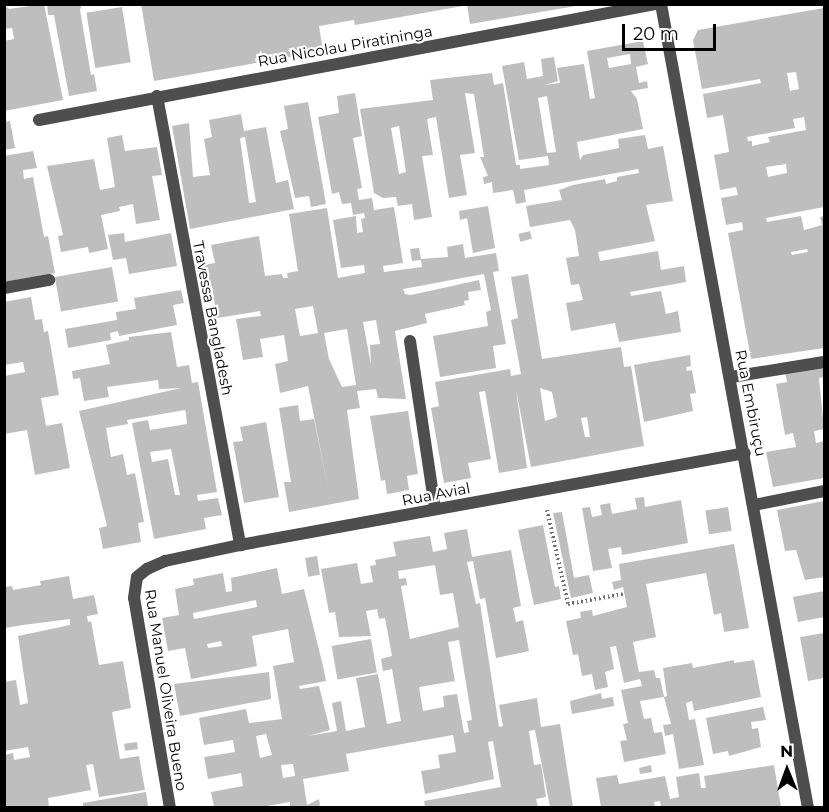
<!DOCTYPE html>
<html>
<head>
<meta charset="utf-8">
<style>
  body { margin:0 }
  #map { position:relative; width:829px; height:812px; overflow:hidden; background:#fff; font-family:Montserrat,sans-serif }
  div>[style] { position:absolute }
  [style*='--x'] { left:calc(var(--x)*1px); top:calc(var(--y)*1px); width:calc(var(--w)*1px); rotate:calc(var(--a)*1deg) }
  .building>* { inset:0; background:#bebebe; transform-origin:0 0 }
  .path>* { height:4px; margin-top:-2px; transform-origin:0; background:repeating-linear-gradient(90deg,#707070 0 1.5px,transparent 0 4.5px) }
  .service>* { height:12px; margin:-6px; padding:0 6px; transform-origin:6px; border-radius:6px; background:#4e4e4e }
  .minor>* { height:12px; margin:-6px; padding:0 6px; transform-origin:6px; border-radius:6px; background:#4e4e4e }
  span { translate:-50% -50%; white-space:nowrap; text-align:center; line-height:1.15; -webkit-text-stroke:4.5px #fff; paint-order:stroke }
  .street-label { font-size:15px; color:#000 }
  .frame { position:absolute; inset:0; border:6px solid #000; pointer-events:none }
  .north { position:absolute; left:757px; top:740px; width:60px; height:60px; -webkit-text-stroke:4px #fff; paint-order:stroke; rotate:359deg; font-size:16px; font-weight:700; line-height:24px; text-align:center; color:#000 }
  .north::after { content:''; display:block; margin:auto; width:21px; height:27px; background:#000; clip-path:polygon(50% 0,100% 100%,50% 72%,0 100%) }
  .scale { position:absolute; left:622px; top:24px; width:94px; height:27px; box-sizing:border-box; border:3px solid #000; border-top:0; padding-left:8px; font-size:18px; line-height:21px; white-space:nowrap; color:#000; -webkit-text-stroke:4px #fff; paint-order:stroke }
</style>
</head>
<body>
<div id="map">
  <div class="building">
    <i style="clip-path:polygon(4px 4px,9px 9px,44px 4px,63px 100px,4px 111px,4px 41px,14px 39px,12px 28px,4px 29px)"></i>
    <i style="clip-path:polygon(47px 4px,82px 4px,80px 10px,91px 75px,94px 74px,97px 91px,69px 96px,54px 15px,48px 15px)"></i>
    <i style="clip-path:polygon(141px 4px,463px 4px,463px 6px,355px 25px,354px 20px,319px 26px,323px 51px,154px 81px)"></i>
    <i style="clip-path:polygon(467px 4px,576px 4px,576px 6px,470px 24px)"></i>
    <i style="left:122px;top:7px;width:56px;height:36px;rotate:81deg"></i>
    <i style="clip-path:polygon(evenodd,824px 8px,824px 207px,766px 218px,767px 222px,801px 216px,804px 230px,822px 225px,820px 217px,824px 216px,824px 348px,751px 359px,728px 233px,743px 230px,742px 222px,726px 225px,721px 198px,738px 195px,736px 187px,720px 190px,714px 155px,729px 152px,728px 145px,723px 115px,707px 118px,703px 94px,761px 83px,760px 79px,702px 89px,693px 40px,698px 30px,824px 8px,796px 72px,799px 89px,790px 91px,787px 73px,796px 72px,824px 8px,804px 117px,806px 130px,768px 137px,770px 142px,752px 146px,752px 141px,748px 141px,747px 137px,795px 128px,793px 119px,804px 117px,824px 8px,786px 164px,787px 173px,768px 177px,766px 167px,786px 164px,824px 8px,807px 249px,808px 252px,792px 255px,791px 252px,807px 249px)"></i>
    <i style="clip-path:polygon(evenodd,643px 41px,648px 64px,636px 67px,639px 83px,647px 81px,648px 88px,631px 91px,637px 99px,643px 129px,577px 142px,580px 160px,583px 155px,619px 148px,618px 139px,645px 135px,648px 149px,663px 146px,673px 201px,646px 205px,655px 241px,598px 252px,600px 261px,658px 251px,661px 270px,684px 266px,686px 282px,630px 292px,631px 296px,661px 291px,666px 314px,678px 311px,681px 332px,619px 342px,615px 323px,571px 331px,566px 303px,583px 300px,579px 284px,571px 285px,566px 258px,579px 256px,575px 230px,570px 220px,530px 227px,526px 206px,562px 200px,559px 190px,573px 185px,605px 179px,606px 184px,617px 181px,617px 177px,639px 173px,638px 169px,524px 190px,526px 202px,516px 204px,513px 190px,493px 193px,492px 182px,484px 184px,483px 177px,488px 176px,480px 157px,484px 157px,474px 94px,465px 93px,475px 153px,460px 155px,467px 195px,449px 198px,436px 117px,427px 119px,433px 155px,422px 156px,432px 217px,414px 220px,412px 204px,398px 206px,396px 197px,383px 198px,374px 193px,360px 109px,433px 100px,430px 80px,492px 73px,494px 85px,503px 83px,516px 165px,520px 165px,520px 169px,549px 165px,548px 156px,519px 160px,502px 66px,524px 62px,527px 79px,543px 76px,541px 59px,554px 57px,558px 81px,545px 85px,560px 83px,557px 68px,584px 64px,590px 99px,595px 98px,587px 51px,643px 41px,630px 54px,631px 64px,609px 68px,607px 58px,630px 54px,643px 41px,547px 96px,556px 152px,547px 153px,538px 98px,547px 96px,643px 41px,399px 126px,406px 172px,399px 174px,391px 128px,399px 126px)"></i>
    <i style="clip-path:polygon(evenodd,355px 93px,362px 136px,353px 138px,362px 188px,357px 189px,359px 200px,372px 198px,374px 210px,394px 207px,403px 263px,383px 266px,384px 272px,422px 267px,421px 260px,412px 261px,410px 249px,419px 248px,421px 259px,448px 257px,447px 247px,463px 244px,465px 258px,496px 253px,499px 271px,493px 272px,506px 344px,493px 346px,496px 368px,440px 377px,433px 336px,488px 326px,486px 312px,491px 310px,484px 274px,403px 289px,405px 294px,411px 295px,479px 280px,481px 290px,468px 292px,469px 300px,464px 301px,465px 305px,425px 314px,427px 323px,395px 331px,406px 399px,378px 398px,376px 389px,357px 391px,360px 408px,347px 410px,359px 499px,289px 512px,284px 482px,291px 482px,279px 408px,298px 405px,300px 421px,314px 419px,329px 493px,308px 386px,280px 393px,275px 364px,288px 361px,284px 335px,260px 339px,263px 357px,243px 360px,236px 319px,261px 316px,260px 311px,217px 318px,212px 286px,201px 287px,197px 266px,215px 263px,211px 245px,259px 236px,265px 276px,282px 274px,283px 278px,288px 278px,287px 273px,298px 271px,289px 214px,327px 208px,338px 278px,365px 273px,364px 265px,341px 268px,333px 220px,356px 216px,357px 233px,363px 232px,361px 219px,365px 218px,364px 213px,353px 215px,351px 203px,342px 204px,339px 192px,332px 194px,318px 117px,339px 113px,337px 96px,355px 93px,313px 306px,318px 333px,300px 336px,295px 309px,313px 306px,355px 93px,376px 320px,380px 344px,370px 345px,371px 365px,363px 322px,376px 320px,355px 93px,347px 329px,356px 385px,342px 387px,329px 359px,324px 333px,347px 329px)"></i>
    <i style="clip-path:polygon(308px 102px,326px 204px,311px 207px,309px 196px,295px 198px,280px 131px,288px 129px,284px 106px)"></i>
    <i style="clip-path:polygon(evenodd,241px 114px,244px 131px,266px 127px,276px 183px,288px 180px,294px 209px,190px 229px,172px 126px,189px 123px,193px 177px,210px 175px,204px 139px,212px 137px,209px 120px,241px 114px,245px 137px,256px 202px,249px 203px,240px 138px,245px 137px)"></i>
    <i style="clip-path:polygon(10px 121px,15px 148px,4px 150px,4px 122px)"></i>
    <i style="clip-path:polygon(122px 135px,125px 151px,157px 147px,162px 175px,152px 176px,160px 220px,136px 224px,133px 204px,119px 207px,120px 211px,101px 215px,108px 249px,89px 253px,88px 247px,61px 252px,58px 236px,63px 235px,47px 166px,94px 159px,100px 190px,115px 187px,107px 138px)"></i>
    <i style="clip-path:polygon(33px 151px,37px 168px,23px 170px,24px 179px,33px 177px,44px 237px,48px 236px,55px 273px,4px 282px,4px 156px)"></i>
    <i style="clip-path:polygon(488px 206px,495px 248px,473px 253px,467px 218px,460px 220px,459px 211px)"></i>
    <i style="left:530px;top:231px;width:8px;height:12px;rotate:76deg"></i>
    <i style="clip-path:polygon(124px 233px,125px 242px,171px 233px,177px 266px,129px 274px,126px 258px,113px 260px,108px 235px)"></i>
    <i style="left:112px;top:267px;width:35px;height:58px;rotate:80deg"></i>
    <i style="clip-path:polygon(evenodd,528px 274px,542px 359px,621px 347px,624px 367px,631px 366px,644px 446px,531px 467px,516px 390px,527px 468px,499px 473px,485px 391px,479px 392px,491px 459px,468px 463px,471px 478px,444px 483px,431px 408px,439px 406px,435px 382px,510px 369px,511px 376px,521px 374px,511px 320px,518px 318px,511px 277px,528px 274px,540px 388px,552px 392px,557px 417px,545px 421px,540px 388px,528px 274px,587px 417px,590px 437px,585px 437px,581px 418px,587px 417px)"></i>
    <i style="clip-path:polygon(181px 290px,184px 303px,173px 305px,177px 325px,119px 336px,118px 331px,110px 333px,111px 340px,68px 348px,65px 329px,117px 320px,116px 312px,136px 309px,134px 298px)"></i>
    <i style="clip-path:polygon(31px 297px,35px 320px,42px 319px,44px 332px,48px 331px,59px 395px,41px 398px,46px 426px,62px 423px,70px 468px,35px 475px,27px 430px,4px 434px,4px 376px,25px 372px,23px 362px,4px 365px,4px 302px)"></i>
    <i style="clip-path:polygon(evenodd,171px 332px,177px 367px,189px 365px,192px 383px,198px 382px,217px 492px,197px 495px,198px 501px,218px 498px,222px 515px,204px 518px,206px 529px,154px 539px,132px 423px,148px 420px,150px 430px,187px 424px,186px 413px,185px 410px,127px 420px,128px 424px,106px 428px,111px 457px,123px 454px,127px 475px,135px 473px,144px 522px,138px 523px,141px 542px,103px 549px,99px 528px,107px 526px,79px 411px,181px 388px,159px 389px,158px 380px,107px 387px,109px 397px,84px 401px,80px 378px,73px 379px,72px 371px,110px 364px,106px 345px,129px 340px,129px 337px,171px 332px,171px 449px,180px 495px,175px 495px,168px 459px,152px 462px,150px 452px,171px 449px)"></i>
    <i style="clip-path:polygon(690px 355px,691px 366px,686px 367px,687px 371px,692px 370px,696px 393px,690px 394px,693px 411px,644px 422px,634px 365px)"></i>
    <i style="clip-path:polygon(824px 364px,824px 377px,819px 378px,824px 429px,814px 431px,816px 443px,824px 441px,824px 478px,773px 487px,766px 452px,796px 447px,793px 433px,785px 435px,776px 384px,787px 382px,785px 371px)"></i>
    <i style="clip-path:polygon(408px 411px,418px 474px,407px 476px,409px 490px,387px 494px,385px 480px,381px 481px,370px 416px)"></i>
    <i style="clip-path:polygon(266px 422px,279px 497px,244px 503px,233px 442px,243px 441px,240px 427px)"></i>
    <i style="clip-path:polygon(644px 497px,645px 507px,681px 500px,688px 543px,622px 555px,621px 547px,608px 549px,612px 568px,593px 571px,582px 508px,590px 507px,592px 517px,602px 515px,600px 505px,610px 503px,612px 514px,637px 509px,635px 498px)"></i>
    <i style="clip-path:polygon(824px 501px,824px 577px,805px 580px,796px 550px,785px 551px,777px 510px)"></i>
    <i style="left:728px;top:507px;width:24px;height:23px;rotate:81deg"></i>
    <i style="clip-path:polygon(562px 512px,574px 578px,589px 575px,593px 593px,571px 598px,553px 513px)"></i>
    <i style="clip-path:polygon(543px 525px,555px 587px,559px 586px,561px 599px,534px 605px,518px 530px)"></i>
    <i style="clip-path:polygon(evenodd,467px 529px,472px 557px,511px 550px,521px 606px,513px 608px,516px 622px,523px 620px,529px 651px,496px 658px,485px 598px,480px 599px,473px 561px,467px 562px,476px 604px,480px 603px,499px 727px,503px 726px,499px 705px,537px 698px,541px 727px,560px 724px,573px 807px,550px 807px,535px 730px,529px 731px,534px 765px,541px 764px,546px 797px,536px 799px,538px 807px,425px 807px,424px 801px,501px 787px,493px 741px,488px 742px,494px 779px,425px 794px,421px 771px,440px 768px,438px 755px,456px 752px,453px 735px,346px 754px,349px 771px,303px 779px,307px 805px,319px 799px,320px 807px,290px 807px,290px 802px,261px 807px,214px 807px,211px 792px,243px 786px,241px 773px,208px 779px,204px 757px,235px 752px,233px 740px,204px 745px,199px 718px,246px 709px,249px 723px,282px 719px,273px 666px,294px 662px,288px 629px,252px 636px,257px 666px,191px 679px,185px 648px,168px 651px,162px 618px,179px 615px,175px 589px,194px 585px,193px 579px,223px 573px,226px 592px,232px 591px,231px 578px,277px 568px,282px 594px,304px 589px,323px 666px,326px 681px,299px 686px,300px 689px,319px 686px,330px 730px,308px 736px,337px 731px,332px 703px,341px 701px,346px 731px,365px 727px,356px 678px,378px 674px,387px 724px,401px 721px,392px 669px,383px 671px,381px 659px,392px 656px,385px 618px,379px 619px,377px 609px,366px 611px,371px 636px,339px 637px,335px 612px,329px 613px,321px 569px,357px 563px,361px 584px,373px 582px,370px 566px,376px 565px,375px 560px,396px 556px,393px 542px,430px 536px,433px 552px,447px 549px,444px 533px,467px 529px,435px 565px,440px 595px,453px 593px,459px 627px,410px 639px,401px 586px,407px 585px,406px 578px,399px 579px,398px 571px,435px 565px,467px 529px,256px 600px,257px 607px,194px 619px,193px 613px,256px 600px,467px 529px,459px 640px,472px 720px,467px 721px,469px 732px,464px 733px,457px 694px,443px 696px,444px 707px,423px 711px,419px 687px,455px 681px,448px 642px,459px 640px,467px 529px,221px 641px,222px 646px,208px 648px,207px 644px,221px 641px,467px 529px,266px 734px,272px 755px,260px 758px,256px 736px,266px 734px,467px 529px,293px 764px,295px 776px,283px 778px,281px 765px,293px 764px)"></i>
    <i style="clip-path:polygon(734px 544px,749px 628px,724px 632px,721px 613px,714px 615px,706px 573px,646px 584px,656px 637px,633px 642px,639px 672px,654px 670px,656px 678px,660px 678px,664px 697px,640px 701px,644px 719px,651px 718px,654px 733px,662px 732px,666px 754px,624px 762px,620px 741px,627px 740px,623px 724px,628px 723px,621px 690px,642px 686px,640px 679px,624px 683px,616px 646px,610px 647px,614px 669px,605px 672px,608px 687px,595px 690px,592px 674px,582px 676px,578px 654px,573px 655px,566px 621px,581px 618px,580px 612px,585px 611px,592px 610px,593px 616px,627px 607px,623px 587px,614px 590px,612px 582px,621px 580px,619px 564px)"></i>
    <i style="left:317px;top:556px;width:19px;height:12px;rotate:81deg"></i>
    <i style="clip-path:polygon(69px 576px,73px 599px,94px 595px,98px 614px,87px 616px,88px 622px,91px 621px,99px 665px,123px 661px,131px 708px,112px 712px,120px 759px,139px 756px,145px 790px,99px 797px,93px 764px,86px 765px,91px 790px,48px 798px,49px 807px,4px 807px,4px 755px,13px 753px,14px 760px,30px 757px,28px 747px,4px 751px,4px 682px,16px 680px,20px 705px,28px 703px,18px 636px,70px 625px,70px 619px,23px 625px,5px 628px,4px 635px,4px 587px,12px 586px,13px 590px,41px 585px,40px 581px)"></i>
    <i style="clip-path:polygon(824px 591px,824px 617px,798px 622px,793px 597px)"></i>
    <i style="clip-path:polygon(824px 633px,824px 678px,808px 681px,800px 637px)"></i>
    <i style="left:371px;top:639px;width:34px;height:40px;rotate:80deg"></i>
    <i style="clip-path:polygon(734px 660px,734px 663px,754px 660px,761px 697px,694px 711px,692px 701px,686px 703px,689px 720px,695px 719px,704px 765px,679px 769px,673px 734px,665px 736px,663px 725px,671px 724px,664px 697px,667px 696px,663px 668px,692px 663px,693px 668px)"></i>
    <i style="clip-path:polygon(269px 672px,271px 699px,180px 716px,174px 684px)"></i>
    <i style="clip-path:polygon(601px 693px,602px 699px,613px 697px,614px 706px,572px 714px,570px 701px)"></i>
    <i style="clip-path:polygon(763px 707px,766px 720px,751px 722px,752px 729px,758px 728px,761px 747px,729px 756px,728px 751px,713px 754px,706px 718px)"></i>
    <i style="left:137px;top:742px;width:7px;height:13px;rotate:82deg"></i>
    <i style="clip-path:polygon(651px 765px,652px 772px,640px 774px,639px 768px)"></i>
    <i style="clip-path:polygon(774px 765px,781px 807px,661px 807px,660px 801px,654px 802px,655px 807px,601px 807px,596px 778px,617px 775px,619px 784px,665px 776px,670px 799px,679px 797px,676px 777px,699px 773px,701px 788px,706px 788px,704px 776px)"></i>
    <i style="clip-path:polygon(146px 792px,148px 807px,83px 807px,83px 803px)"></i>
  </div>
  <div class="path">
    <i style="--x:547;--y:510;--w:96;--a:77.4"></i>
    <i style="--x:568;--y:604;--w:56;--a:-10.3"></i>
  </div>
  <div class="service">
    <i style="--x:4;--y:288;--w:46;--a:-10.1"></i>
    <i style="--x:754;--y:505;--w:71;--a:-11.3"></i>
  </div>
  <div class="minor">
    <i style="--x:661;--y:4;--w:817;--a:79.64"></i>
    <i style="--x:157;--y:96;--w:457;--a:79.5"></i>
    <i style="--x:39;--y:120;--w:628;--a:-10.65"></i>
    <i style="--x:410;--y:341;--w:170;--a:81.5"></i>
    <i style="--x:731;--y:377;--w:94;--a:-9.2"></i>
    <i style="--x:170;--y:808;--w:213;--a:-99.7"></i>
    <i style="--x:134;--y:598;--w:21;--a:-82"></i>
    <i style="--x:137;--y:577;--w:13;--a:-39"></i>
    <i style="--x:147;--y:569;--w:20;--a:-24"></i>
    <i style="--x:165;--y:561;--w:77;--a:-12"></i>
    <i style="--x:240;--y:545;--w:513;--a:-10.32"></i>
  </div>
  <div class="street-label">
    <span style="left:345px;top:46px;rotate:-10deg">Rua Nicolau Piratininga</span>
    <span style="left:213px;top:318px;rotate:79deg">Travessa Bangladesh</span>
    <span style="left:751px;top:403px;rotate:79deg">Rua Embiruçu</span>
    <span style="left:436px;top:494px;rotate:-11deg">Rua Avial</span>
    <span style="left:166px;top:690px;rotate:81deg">Rua Manuel Oliveira Bueno</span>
  </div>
  <div class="frame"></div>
  <div class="north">N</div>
  <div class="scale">20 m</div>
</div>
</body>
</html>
